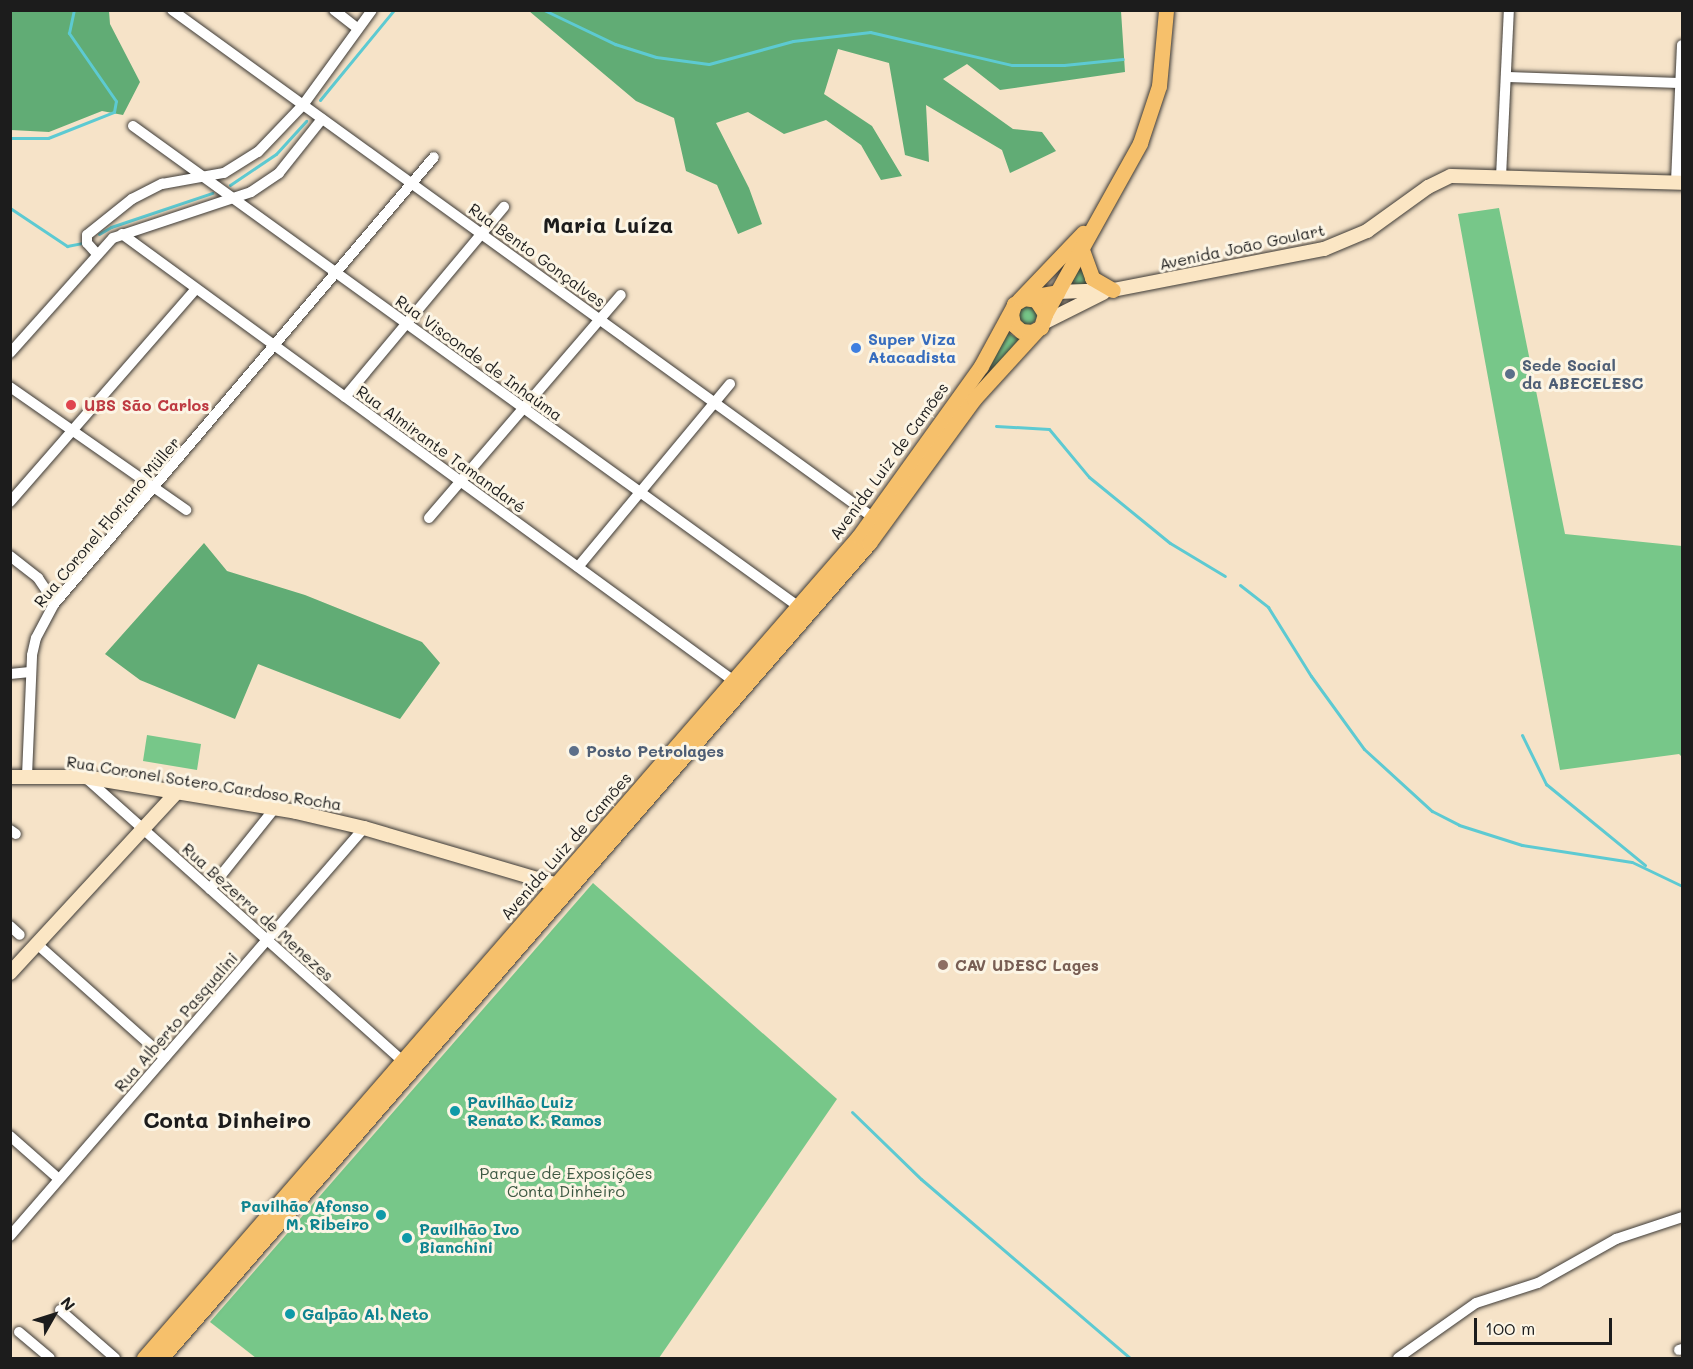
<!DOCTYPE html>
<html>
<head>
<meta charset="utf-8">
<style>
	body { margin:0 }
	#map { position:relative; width:1693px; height:1369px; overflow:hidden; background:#f6e3c8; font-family:Mali,sans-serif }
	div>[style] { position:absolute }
	.green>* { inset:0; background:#77c789 }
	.round { border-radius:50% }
	.forest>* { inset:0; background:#61ac75 }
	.stream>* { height:3px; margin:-1.5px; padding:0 1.5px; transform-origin:1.5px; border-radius:1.5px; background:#5dcad2 }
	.roads { filter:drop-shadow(0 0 2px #3d3a36) drop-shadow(0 0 2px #3d3a36) }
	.street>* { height:10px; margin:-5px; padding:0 5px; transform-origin:5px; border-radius:5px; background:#fff }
	.secondary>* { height:14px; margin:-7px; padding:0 7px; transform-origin:7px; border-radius:7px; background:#fbe6c4 }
	.primary>* { height:15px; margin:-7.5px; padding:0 7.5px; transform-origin:7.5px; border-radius:7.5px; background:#f6c06b }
	.dots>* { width:16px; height:16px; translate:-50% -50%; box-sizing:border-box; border:3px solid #fcf5e5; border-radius:50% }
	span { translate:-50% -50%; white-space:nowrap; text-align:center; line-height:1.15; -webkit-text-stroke:6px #fcf5e5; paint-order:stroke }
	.street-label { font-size:16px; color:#1c1c1c }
	.shop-label { font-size:16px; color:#366cbe; font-weight:700 }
	.left { translate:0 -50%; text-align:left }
	.service-label { font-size:16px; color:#4e5e75; font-weight:700 }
	.health-label { font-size:16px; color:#be3a42; font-weight:700 }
	.education-label { font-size:16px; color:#785e54; font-weight:700 }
	.culture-label { font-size:16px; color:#0d838f; font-weight:700 }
	.right { translate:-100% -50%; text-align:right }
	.park-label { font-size:16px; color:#3c5842 }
	.district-label { font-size:22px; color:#1c1c1c; font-weight:700 }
	.frame { position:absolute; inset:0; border:12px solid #1c1c1c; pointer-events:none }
	.north { position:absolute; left:24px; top:1285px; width:60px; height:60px; -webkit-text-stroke:4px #fcf5e5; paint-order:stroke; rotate:51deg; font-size:16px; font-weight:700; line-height:24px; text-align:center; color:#1c1c1c }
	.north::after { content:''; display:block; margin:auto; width:21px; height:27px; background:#1c1c1c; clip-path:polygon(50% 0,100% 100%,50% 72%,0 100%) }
	.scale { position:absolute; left:1474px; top:1318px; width:138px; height:27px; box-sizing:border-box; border:3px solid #1c1c1c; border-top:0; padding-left:8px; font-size:18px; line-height:21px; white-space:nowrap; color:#1c1c1c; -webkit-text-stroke:4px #fcf5e5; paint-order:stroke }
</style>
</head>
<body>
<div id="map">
	<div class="green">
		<div style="clip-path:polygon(1499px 208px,1565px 534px,1682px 546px,1682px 757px,1679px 754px,1560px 770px,1458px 214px)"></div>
		<div style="clip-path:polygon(1079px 260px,1084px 275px,1096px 288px,1064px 288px)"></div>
		<div class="round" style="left:1017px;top:305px;width:20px;height:20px"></div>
		<div style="clip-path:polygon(1005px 331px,1019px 339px,973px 393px,974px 388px)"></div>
		<div style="clip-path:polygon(147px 735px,201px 744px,197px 770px,143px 761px)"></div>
		<div style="clip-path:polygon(593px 883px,837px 1099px,659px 1358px,256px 1358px,210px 1322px)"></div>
	</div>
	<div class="forest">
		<div style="clip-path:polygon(11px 10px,109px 11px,110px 24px,140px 82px,123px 115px,102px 111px,49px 132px,11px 130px)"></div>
		<div style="clip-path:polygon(529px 11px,1121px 11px,1125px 72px,1000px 90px,967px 64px,943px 79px,1013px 129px,1042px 132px,1056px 151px,1010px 173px,1002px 150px,926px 105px,929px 162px,905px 155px,889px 63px,838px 49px,824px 94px,872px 126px,902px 176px,881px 180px,861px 145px,826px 120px,784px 134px,748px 112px,716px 123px,749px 188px,762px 224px,738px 234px,717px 185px,686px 171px,674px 118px,636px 101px)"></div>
		<div style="clip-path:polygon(204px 543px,227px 571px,305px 595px,422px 642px,440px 663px,400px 719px,258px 664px,235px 719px,140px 680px,105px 654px)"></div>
	</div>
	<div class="stream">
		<div style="left:544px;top:10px;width:79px;rotate:25.6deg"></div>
		<div style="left:615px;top:44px;width:43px;rotate:17.6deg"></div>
		<div style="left:656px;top:57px;width:53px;rotate:7.5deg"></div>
		<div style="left:709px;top:64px;width:87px;rotate:-15.3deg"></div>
		<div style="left:793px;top:41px;width:78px;rotate:-6.7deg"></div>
		<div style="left:870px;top:32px;width:146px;rotate:13.1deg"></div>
		<div style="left:1012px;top:65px;width:52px"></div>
		<div style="left:1064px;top:65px;width:59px;rotate:-5.8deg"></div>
		<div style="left:320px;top:100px;width:117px;rotate:-50.6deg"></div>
		<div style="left:10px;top:138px;width:38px"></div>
		<div style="left:48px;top:138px;width:71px;rotate:-21.5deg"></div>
		<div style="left:114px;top:112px;width:11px;rotate:-80deg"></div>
		<div style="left:116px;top:101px;width:83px;rotate:-124.7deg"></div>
		<div style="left:69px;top:33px;width:24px;rotate:-78deg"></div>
		<div style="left:230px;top:185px;width:55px;rotate:-34deg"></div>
		<div style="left:276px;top:154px;width:45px;rotate:-47.7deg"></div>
		<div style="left:10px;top:186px;width:17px;rotate:90deg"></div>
		<div style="left:10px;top:208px;width:69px;rotate:33.7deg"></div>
		<div style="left:67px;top:246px;width:15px;rotate:-11deg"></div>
		<div style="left:99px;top:234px;width:14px;rotate:-30deg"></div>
		<div style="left:111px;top:227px;width:107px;rotate:-18.6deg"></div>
		<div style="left:996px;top:426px;width:53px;rotate:3.2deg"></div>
		<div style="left:1049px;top:429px;width:62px;rotate:50.2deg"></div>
		<div style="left:1089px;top:477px;width:104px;rotate:39.2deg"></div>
		<div style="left:1170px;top:543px;width:64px;rotate:31deg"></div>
		<div style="left:1240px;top:585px;width:36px;rotate:38deg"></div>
		<div style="left:1268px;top:607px;width:81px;rotate:58.1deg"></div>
		<div style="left:1311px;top:676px;width:90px;rotate:54deg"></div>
		<div style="left:1364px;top:749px;width:92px;rotate:42.4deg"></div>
		<div style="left:1432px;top:811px;width:30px;rotate:27deg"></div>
		<div style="left:1459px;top:825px;width:66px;rotate:17.6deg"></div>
		<div style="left:1522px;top:845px;width:111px;rotate:8.8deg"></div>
		<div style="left:1632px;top:862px;width:55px;rotate:25.6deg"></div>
		<div style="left:1522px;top:735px;width:55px;rotate:63.9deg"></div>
		<div style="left:1546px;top:784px;width:128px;rotate:39.3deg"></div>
		<div style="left:852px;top:1112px;width:96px;rotate:44.2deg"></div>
		<div style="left:921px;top:1179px;width:275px;rotate:40.6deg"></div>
	</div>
	<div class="roads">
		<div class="street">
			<div style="left:172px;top:10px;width:872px;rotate:35.9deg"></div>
			<div style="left:334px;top:10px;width:29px;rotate:38deg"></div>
			<div style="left:1506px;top:77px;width:175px;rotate:2deg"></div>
			<div style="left:133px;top:126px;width:825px;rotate:35.83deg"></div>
			<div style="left:1501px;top:177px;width:167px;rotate:-87.3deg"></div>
			<div style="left:1676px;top:182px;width:137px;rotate:-87.5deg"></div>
			<div style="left:122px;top:234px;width:763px;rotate:36.15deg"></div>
			<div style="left:97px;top:254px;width:15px;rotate:-132deg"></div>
			<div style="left:87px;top:243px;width:8px;rotate:-90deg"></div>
			<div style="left:87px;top:235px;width:58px;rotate:-38.7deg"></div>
			<div style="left:132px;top:199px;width:34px;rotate:-27deg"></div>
			<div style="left:162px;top:184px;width:63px;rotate:-10.1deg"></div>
			<div style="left:224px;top:173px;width:40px;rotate:-32deg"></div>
			<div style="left:258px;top:152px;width:65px;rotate:-46.2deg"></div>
			<div style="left:303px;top:105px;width:117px;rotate:-54deg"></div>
			<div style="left:10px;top:353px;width:154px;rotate:-48.2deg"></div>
			<div style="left:113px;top:238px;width:145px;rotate:-18.4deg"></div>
			<div style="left:251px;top:192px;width:34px;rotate:-34deg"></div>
			<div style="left:279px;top:173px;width:69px;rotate:-51.5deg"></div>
			<div style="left:10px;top:387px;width:215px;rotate:34.9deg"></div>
			<div style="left:345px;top:397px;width:248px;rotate:-50.1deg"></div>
			<div style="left:10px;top:502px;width:283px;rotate:-48.9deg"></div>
			<div style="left:429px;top:518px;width:294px;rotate:-49.3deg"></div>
			<div style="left:10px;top:556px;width:36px;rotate:38deg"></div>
			<div style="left:38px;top:578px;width:30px;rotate:56deg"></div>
			<div style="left:578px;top:567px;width:238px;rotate:-50.3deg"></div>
			<div style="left:10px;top:674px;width:20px;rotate:-6deg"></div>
			<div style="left:27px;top:776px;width:121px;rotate:-87.6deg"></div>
			<div style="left:32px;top:655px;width:17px;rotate:-77deg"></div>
			<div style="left:36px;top:638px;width:40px;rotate:-62deg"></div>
			<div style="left:55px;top:603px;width:585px;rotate:-49.64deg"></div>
			<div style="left:85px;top:777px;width:432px;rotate:41.8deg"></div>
			<div style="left:10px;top:830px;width:7px;rotate:34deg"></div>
			<div style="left:210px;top:889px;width:104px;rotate:-51.3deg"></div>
			<div style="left:10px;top:926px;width:13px;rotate:42deg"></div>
			<div style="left:37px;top:944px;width:171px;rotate:41.7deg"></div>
			<div style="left:10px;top:1136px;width:65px;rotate:41.3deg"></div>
			<div style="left:10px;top:1236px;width:540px;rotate:-49.05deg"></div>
			<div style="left:60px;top:1310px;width:73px;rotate:41.1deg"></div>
			<div style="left:19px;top:1332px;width:40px;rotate:40deg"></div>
			<div style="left:1679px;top:1350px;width:3px;rotate:-18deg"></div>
			<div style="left:1398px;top:1358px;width:95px;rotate:-35.2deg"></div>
			<div style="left:1476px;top:1303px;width:65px;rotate:-17.9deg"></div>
			<div style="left:1538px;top:1283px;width:90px;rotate:-29.4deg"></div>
			<div style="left:1616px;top:1239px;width:70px;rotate:-18.4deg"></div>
		</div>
		<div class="secondary">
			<div style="left:1057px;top:292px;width:56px;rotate:-2deg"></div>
			<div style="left:1113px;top:290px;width:215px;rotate:-11deg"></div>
			<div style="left:1324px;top:249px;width:47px;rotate:-22.7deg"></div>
			<div style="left:1367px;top:231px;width:75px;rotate:-35.8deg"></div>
			<div style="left:1428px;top:187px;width:25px;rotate:-26deg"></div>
			<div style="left:1451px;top:176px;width:231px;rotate:1.7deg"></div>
			<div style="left:1043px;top:323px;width:67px;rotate:-26.6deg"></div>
			<div style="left:10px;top:777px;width:75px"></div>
			<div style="left:85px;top:777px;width:214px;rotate:9.4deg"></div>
			<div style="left:296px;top:812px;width:70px;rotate:13.2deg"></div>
			<div style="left:364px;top:828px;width:209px;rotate:16.4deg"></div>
			<div style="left:10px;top:973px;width:246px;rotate:-47.3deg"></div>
		</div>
		<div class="primary">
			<div style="left:1081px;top:247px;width:33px;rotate:70deg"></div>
			<div style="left:1092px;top:278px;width:24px;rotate:30deg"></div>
			<div style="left:1024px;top:298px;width:12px;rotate:9deg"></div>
			<div style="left:1036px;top:300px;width:17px;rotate:57deg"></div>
			<div style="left:1045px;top:314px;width:14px;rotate:107deg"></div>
			<div style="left:1041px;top:327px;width:10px;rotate:151deg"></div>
			<div style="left:1032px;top:332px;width:11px;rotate:-175deg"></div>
			<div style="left:1021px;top:331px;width:11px;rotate:-139deg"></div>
			<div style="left:1013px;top:324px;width:10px;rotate:-101deg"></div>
			<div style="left:1011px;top:314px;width:10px;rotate:-73deg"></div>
			<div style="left:1014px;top:304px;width:12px;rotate:-31deg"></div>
			<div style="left:1024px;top:298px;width:34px;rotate:-10deg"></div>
			<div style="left:1019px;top:300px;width:93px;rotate:-46.3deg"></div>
			<div style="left:1045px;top:314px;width:196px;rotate:-60.9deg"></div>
			<div style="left:1140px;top:143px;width:60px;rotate:-71.6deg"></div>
			<div style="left:1159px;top:86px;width:76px;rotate:-84.7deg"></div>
			<div style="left:144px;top:1358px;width:1089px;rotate:-48.98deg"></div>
			<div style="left:859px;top:536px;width:209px;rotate:-54.3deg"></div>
			<div style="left:981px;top:366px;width:65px;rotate:-61.5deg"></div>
			<div style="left:161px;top:1358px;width:1080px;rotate:-49.02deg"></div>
			<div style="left:869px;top:543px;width:178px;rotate:-53.9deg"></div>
			<div style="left:974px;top:399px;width:93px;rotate:-47.6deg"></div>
		</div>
	</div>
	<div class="dots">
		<div style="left:856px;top:348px;background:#3f7fe0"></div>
		<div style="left:1510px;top:374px;background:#5c6f8a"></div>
		<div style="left:71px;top:405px;background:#e0444e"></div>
		<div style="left:574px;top:751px;background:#5c6f8a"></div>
		<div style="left:943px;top:965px;background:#8d6e63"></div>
		<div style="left:455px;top:1111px;background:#0f9aa8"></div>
		<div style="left:381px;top:1215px;background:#0f9aa8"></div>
		<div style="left:407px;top:1238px;background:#0f9aa8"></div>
		<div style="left:290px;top:1314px;background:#0f9aa8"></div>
	</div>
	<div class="street-label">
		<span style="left:1242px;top:247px;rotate:-12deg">Avenida João Goulart</span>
		<span style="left:537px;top:255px;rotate:36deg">Rua Bento Gonçalves</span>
		<span style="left:479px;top:358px;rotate:36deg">Rua Visconde de Inhaúma</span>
		<span style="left:441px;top:449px;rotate:36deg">Rua Almirante Tamandaré</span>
		<span style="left:889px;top:461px;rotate:-54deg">Avenida Luiz de Camões</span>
		<span style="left:107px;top:522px;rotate:-50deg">Rua Coronel Floriano Müller</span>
		<span style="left:204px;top:783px;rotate:9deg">Rua Coronel Sotero Cardoso Rocha</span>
		<span style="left:566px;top:846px;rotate:-49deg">Avenida Luiz de Camões</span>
		<span style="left:258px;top:912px;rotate:42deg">Rua Bezerra de Menezes</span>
		<span style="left:176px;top:1022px;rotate:-49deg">Rua Alberto Pasqualini</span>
	</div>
	<div class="shop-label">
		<span class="left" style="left:868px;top:348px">Super Viza<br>Atacadista</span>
	</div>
	<div class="service-label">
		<span class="left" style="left:1522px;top:374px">Sede Social<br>da ABECELESC</span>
		<span class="left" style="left:586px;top:751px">Posto Petrolages</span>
	</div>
	<div class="health-label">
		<span class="left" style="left:84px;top:405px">UBS São Carlos</span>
	</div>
	<div class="education-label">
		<span class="left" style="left:955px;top:965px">CAV UDESC Lages</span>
	</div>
	<div class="culture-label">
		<span class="left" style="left:467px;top:1111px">Pavilhão Luiz<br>Renato K. Ramos</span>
		<span class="right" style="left:369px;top:1215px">Pavilhão Afonso<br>M. Ribeiro</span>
		<span class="left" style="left:419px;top:1238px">Pavilhão Ivo<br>Bianchini</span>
		<span class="left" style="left:302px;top:1314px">Galpão Al. Neto</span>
	</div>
	<div class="park-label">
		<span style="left:566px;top:1182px">Parque de Exposições<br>Conta Dinheiro</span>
	</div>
	<div class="district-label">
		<span style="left:608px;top:225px">Maria Luíza</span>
		<span style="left:227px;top:1120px">Conta Dinheiro</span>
	</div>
	<div class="frame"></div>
	<div class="north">N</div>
	<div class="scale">100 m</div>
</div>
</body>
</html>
